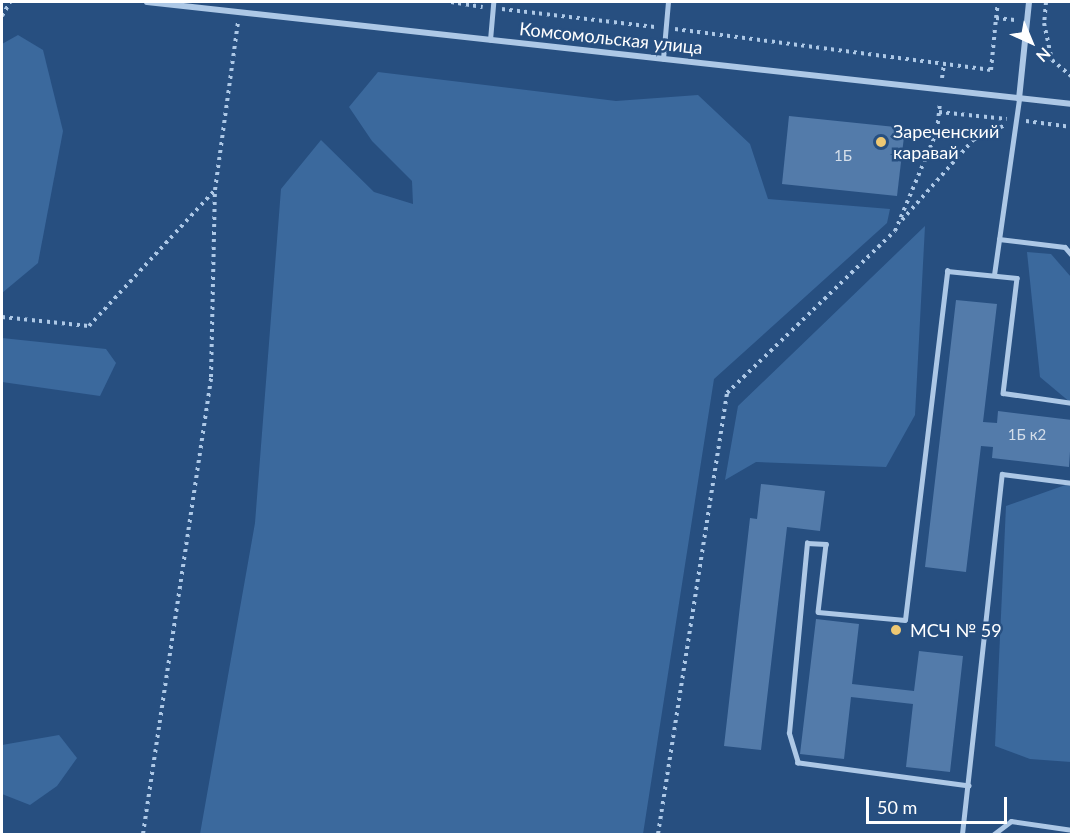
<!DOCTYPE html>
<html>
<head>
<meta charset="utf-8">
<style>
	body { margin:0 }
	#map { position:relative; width:1073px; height:836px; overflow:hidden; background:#274f80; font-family:Lato,sans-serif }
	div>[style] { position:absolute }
	.green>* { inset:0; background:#3b699d }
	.building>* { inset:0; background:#537baa }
	.path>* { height:4px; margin-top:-2px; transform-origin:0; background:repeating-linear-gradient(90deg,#adc8e6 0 3px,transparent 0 7.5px) }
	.lane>* { height:4.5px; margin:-2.25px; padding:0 2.25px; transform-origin:2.25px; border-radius:2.25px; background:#adc8e6 }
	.street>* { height:6px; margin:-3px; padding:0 3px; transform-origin:3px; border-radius:3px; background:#adc8e6 }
	.dots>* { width:16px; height:16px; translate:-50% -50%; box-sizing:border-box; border:3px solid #274f80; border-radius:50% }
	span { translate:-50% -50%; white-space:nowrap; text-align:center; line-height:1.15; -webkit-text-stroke:5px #274f80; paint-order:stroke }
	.number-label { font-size:15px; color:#d4deea }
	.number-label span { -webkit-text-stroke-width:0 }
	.street-label { font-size:18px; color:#fff }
	.poi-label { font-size:18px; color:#fff }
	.left { translate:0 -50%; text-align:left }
	.frame { position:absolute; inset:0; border:3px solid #fff; pointer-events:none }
	.north { position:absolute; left:1001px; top:12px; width:60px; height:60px; -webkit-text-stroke:4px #274f80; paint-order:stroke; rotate:136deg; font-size:16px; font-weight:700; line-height:24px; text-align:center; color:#fff }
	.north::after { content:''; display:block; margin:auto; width:21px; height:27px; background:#fff; clip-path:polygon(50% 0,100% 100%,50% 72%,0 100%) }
	.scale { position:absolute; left:866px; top:797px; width:141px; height:27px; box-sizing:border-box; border:3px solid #fff; border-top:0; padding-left:8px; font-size:18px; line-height:21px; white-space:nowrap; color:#fff; -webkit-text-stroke:4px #274f80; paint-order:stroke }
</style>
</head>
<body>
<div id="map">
	<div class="green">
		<div style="clip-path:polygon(18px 35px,43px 50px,63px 131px,38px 263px,2px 293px,2px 44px)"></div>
		<div style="clip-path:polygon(378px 72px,616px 101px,698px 95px,750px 144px,768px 199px,890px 209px,887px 223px,714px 379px,643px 834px,200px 834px,255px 523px,281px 189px,321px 140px,374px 192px,413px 204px,412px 181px,372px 141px,349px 107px)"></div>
		<div style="clip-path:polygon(925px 226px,915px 415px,886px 467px,756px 462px,725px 480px,738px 406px)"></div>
		<div style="clip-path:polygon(1027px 252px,1051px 254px,1071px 277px,1071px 403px,1040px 377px)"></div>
		<div style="clip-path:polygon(2px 338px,106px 349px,116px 363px,100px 396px,2px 382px)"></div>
		<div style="clip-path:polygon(1071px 483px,1071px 762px,1030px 759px,995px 746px,1006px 506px)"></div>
		<div style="clip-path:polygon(59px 735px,77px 758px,57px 786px,30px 805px,2px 794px,2px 745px)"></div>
	</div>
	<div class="building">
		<div style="clip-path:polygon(789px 116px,905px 128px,897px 196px,782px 184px)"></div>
		<div style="clip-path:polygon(956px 300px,997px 304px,983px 422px,997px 423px,998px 411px,1072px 420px,1069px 467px,992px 458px,993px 447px,981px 446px,966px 572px,925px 567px)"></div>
		<div style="clip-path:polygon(761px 484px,825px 491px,820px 531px,787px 527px,761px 750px,724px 746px,750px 518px,757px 519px)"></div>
		<div style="clip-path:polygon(816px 619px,859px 624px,852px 684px,914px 691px,919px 651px,963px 656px,950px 772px,906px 767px,913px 704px,851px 697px,844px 759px,800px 754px)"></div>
	</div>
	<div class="path">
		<div style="left:451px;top:2px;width:32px;rotate:9deg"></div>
		<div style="left:1046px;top:2px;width:21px;rotate:95deg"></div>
		<div style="left:1044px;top:23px;width:38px;rotate:78deg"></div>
		<div style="left:1052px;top:60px;width:26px;rotate:40deg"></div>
		<div style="left:502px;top:9px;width:154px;rotate:6.7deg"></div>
		<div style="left:2px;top:16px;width:16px;rotate:-60deg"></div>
		<div style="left:996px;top:18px;width:16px;rotate:-83deg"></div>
		<div style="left:675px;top:29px;width:319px;rotate:7.4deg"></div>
		<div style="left:991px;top:70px;width:52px;rotate:-84.5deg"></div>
		<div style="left:996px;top:18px;width:19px;rotate:6deg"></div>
		<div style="left:942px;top:78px;width:14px;rotate:-82deg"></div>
		<div style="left:939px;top:112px;width:68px;rotate:5.9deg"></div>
		<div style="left:1026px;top:121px;width:46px;rotate:7.4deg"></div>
		<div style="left:902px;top:220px;width:107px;rotate:-48.4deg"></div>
		<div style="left:973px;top:140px;width:35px;rotate:-25deg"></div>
		<div style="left:2px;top:317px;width:87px;rotate:5.9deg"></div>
		<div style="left:89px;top:326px;width:185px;rotate:-47.2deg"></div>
		<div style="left:215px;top:190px;width:171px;rotate:-82.2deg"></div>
		<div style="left:143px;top:834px;width:462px;rotate:-81.5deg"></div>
		<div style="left:211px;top:377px;width:187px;rotate:-88.8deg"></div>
		<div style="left:658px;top:834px;width:446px;rotate:-81.1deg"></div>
		<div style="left:727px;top:393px;width:233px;rotate:-44deg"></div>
		<div style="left:895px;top:231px;width:108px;rotate:-67.2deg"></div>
		<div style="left:937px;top:131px;width:30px;rotate:-84deg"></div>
	</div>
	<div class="lane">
		<div style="left:490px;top:40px;width:38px;rotate:-85deg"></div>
		<div style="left:663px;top:59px;width:57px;rotate:-85deg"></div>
		<div style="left:999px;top:239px;width:66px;rotate:6.9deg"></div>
		<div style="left:1065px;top:247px;width:11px;rotate:49deg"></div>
		<div style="left:994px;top:275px;width:178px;rotate:-81.9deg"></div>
		<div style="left:969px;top:786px;width:173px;rotate:-172.3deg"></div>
		<div style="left:798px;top:763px;width:31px;rotate:-107deg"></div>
		<div style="left:789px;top:733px;width:191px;rotate:-84.6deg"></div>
		<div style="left:807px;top:543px;width:19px;rotate:3deg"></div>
		<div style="left:826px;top:544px;width:68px;rotate:96.7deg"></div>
		<div style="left:818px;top:612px;width:87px;rotate:5.3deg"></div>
		<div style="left:905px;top:620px;width:352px;rotate:-83.1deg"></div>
		<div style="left:947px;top:271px;width:70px;rotate:5.7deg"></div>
		<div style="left:1017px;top:278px;width:116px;rotate:96.9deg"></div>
		<div style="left:1003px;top:393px;width:70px;rotate:8.2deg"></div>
		<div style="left:962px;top:834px;width:362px;rotate:-83.7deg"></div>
		<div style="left:1002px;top:474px;width:71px;rotate:7.3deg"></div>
		<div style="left:994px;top:834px;width:21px;rotate:-37deg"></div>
		<div style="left:1011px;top:821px;width:62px;rotate:8.4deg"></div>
	</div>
	<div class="street">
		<div style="left:147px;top:2px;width:931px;rotate:6.29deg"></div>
		<div style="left:1019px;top:99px;width:98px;rotate:-84.1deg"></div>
	</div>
	<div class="dots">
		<div style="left:881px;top:142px;background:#eec873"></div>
		<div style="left:896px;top:630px;background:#eec873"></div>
	</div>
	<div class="number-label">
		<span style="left:843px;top:156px">1Б</span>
		<span style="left:1027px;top:435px">1Б к2</span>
	</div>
	<div class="street-label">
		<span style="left:611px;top:38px;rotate:6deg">Комсомольская улица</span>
	</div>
	<div class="poi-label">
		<span class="left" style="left:893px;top:142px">Зареченский<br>каравай</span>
		<span class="left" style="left:910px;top:630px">МСЧ № 59</span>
	</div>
	<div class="frame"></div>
	<div class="north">N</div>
	<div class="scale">50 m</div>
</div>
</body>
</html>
